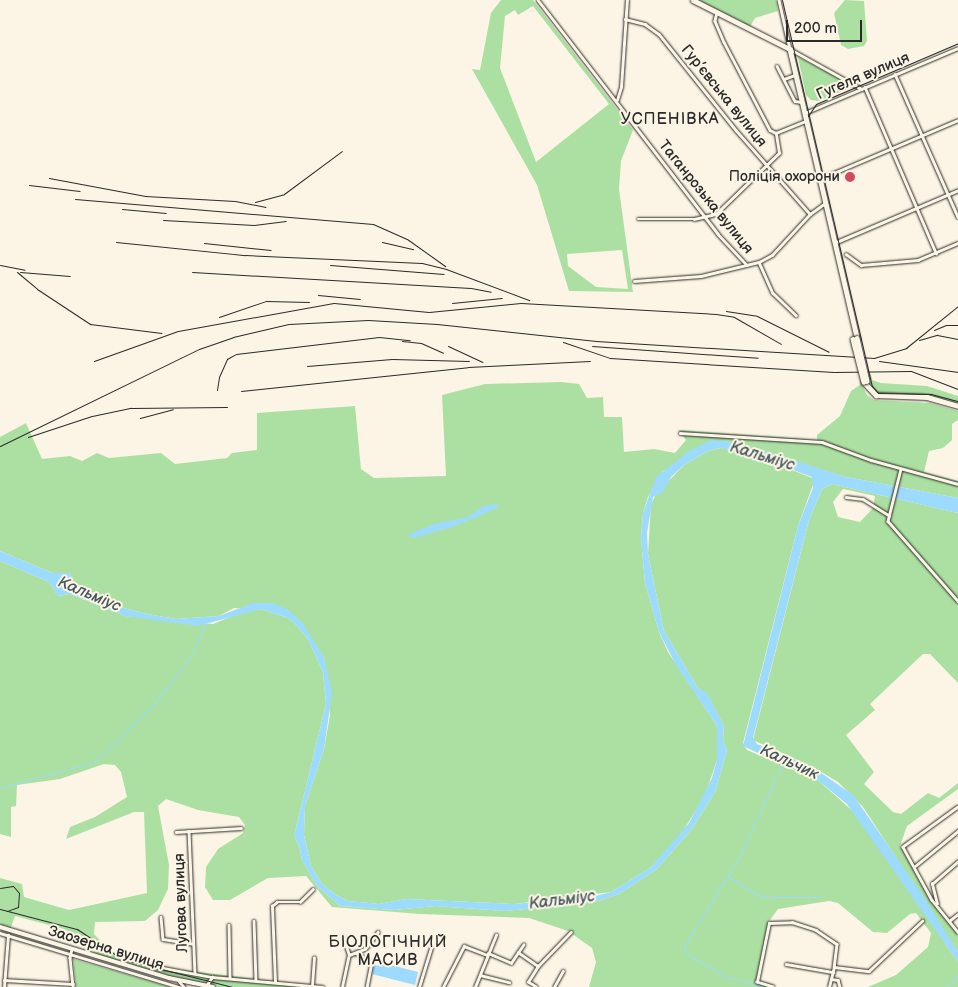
<!DOCTYPE html>
<html>
<head>
<meta charset="utf-8">
<style>
	body { margin:0 }
	#map { position:relative; width:958px; height:987px; overflow:hidden; background:#fcf5e5; font-family:"Balsamiq Sans",sans-serif }
	div>[style] { position:absolute }
	.green>* { inset:0; background:#ace0a2 }
	.water>* { inset:0; background:#9cdafe }
	.stream>* { height:1px; margin:-0.5px; padding:0 0.5px; transform-origin:0.5px; border-radius:0.5px; background:#9cdafe }
	.roads { filter:drop-shadow(0 0 1px #2b2b2b) drop-shadow(0 0 1px #2b2b2b) }
	.minor>* { height:2.5px; margin:-1.25px; padding:0 1.25px; transform-origin:1.25px; border-radius:1.25px; background:#fcf5e5 }
	.tertiary>* { height:2.5px; margin:-1.25px; padding:0 1.25px; transform-origin:1.25px; border-radius:1.25px; background:#fcf5e5 }
	.secondary>* { height:3px; margin:-1.5px; padding:0 1.5px; transform-origin:1.5px; border-radius:1.5px; background:#fcf5e5 }
	.primary>* { height:4px; margin:-2px; padding:0 2px; transform-origin:2px; border-radius:2px; background:#fcf5e5 }
	.trunk>* { height:4.5px; margin:-2.25px; padding:0 2.25px; transform-origin:2.25px; border-radius:2.25px; background:#fcf5e5 }
	.tram>* { height:1px; margin:-0.5px; padding:0 0.5px; transform-origin:0.5px; border-radius:0.5px; background:#2b2b2b }
	.rail>* { height:1px; margin:-0.5px; padding:0 0.5px; transform-origin:0.5px; border-radius:0.5px; background:#2b2b2b }
	.bridges { filter:drop-shadow(0 0 1px #2b2b2b) drop-shadow(0 0 1px #2b2b2b) }
	.trunk-bridge>* { height:4.5px; margin:-2.25px; padding:0 2.25px; transform-origin:2.25px; border-radius:2.25px; background:#fcf5e5 }
	.dots>* { width:14px; height:14px; translate:-50% -50%; box-sizing:border-box; border:2px solid #fcf5e5; border-radius:50% }
	span { translate:-50% -50%; white-space:nowrap; text-align:center; line-height:1.15; -webkit-text-stroke:4px #fcf5e5; paint-order:stroke }
	.street-label { font-size:15px; color:#2b2b2b }
	.poi-label { font-size:15px; color:#2b2b2b }
	.right { translate:-100% -50%; text-align:right }
	.neighbourhood-label { font-size:16px; color:#2b2b2b; letter-spacing:1px }
	.water-label { font-size:16px; color:#475760; font-style:italic }
	.scale { position:absolute; left:786px; top:20px; width:76px; height:22px; box-sizing:border-box; border:2px solid #2b2b2b; border-top:0; padding-left:6px; font-size:15px; line-height:18px; white-space:nowrap; color:#2b2b2b; -webkit-text-stroke:4px #fcf5e5; paint-order:stroke }
</style>
</head>
<body>
<div id="map">
	<div class="green">
		<div style="clip-path:polygon(evenodd,501px 0,533px 0,633px 130px,621px 161px,619px 189px,633px 292px,569px 291px,537px 185px,472px 69px,480px 70px,491px 13px,501px 0,533px 6px,609px 104px,536px 162px,500px 68px,505px 16px,515px 10px,518px 15px,533px 6px,501px 0,622px 250px,628px 289px,596px 287px,568px 266px,567px 254px,622px 250px)"></div>
		<div style="clip-path:polygon(698px 0,776px 0,778px 11px,755px 18px,750px 27px)"></div>
		<div style="clip-path:polygon(845px 0,864px 1px,867px 41px,864px 46px,848px 49px,841px 45px,834px 13px)"></div>
		<div style="clip-path:polygon(798px 57px,854px 86px,819px 101px,811px 100px,806px 95px)"></div>
		<div style="clip-path:polygon(866px 374px,871px 374px,872px 380px,881px 383px,927px 386px,958px 396px,958px 404px,931px 397px,877px 394px,870px 388px)"></div>
		<div style="clip-path:polygon(561px 382px,579px 384px,587px 398px,603px 397px,604px 417px,622px 417px,624px 452px,654px 449px,675px 453px,686px 440px,678px 430px,817px 440px,817px 435px,840px 416px,851px 391px,861px 384px,867px 395px,874px 400px,930px 403px,958px 411px,958px 420px,952px 424px,952px 440px,943px 448px,929px 451px,924px 472px,958px 481px,958px 498px,846px 477px,725px 441px,663px 471px,648px 497px,643px 513px,641px 538px,645px 583px,659px 632px,668px 652px,717px 726px,717px 760px,705px 795px,680px 836px,650px 868px,611px 892px,514px 904px,406px 899px,379px 904px,348px 901px,336px 895px,322px 884px,311px 866px,304px 835px,305px 806px,324px 749px,330px 715px,324px 657px,287px 609px,234px 608px,219px 616px,176px 619px,147px 614px,124px 608px,74px 583px,70px 573px,53px 573px,0 551px,0 437px,26px 423px,42px 459px,70px 456px,82px 461px,97px 453px,109px 458px,161px 453px,175px 464px,227px 458px,232px 453px,257px 450px,257px 413px,355px 406px,361px 469px,374px 478px,446px 476px,442px 395px,485px 384px)"></div>
		<div style="clip-path:polygon(721px 448px,753px 455px,815px 479px,798px 526px,743px 743px,747px 750px,819px 781px,856px 814px,958px 962px,958px 987px,868px 987px,896px 975px,928px 947px,931px 933px,916px 913px,910px 914px,887px 933px,873px 932px,838px 903px,829px 901px,778px 909px,768px 923px,756px 982px,770px 987px,589px 987px,596px 962px,592px 948px,568px 931px,529px 918px,420px 914px,332px 907px,306px 876px,268px 878px,230px 900px,213px 900px,205px 887px,206px 867px,218px 849px,243px 833px,245px 825px,239px 817px,198px 810px,166px 799px,158px 806px,169px 865px,168px 889px,158px 910px,145px 921px,95px 922px,94px 934px,110px 951px,158px 967px,323px 987px,216px 987px,185px 982px,93px 956px,97px 945px,64px 929px,15px 916px,10px 930px,0 927px,0 878px,22px 884px,24px 897px,69px 910px,147px 893px,144px 812px,134px 812px,66px 839px,70px 827px,95px 817px,127px 797px,121px 772px,115px 765px,104px 764px,60px 779px,17px 785px,16px 806px,11px 807px,11px 837px,0 834px,0 561px,49px 582px,58px 596px,70px 594px,125px 616px,213px 624px,245px 611px,261px 609px,288px 618px,297px 626px,308px 639px,323px 672px,326px 704px,294px 836px,299px 845px,302px 860px,317px 886px,340px 906px,394px 910px,435px 906px,505px 911px,566px 905px,598px 901px,619px 894px,657px 869px,692px 829px,715px 792px,727px 751px,723px 740px,724px 726px,707px 694px,698px 688px,664px 631px,648px 554px,651px 504px,656px 494px,684px 465px,708px 451px)"></div>
		<div style="clip-path:polygon(evenodd,832px 484px,958px 513px,958px 683px,930px 654px,923px 654px,870px 704px,875px 710px,846px 735px,874px 772px,864px 784px,893px 812px,901px 814px,928px 793px,939px 798px,958px 783px,958px 789px,907px 826px,900px 846px,930px 899px,958px 935px,958px 952px,863px 807px,838px 782px,811px 766px,753px 740px,809px 520px,822px 489px,832px 484px,843px 489px,875px 496px,873px 508px,860px 522px,838px 517px,833px 502px,843px 489px)"></div>
		<div style="clip-path:polygon(73px 959px,170px 987px,76px 987px)"></div>
	</div>
	<div class="water">
		<div style="clip-path:polygon(711px 440px,725px 441px,768px 452px,846px 477px,958px 498px,958px 513px,832px 484px,822px 489px,809px 520px,753px 738px,757px 744px,811px 766px,853px 795px,922px 894px,958px 952px,958px 962px,847px 804px,819px 781px,743px 746px,798px 526px,813px 488px,812px 477px,753px 455px,720px 448px,708px 451px,684px 465px,671px 477px,663px 492px,653px 497px,647px 533px,648px 554px,664px 631px,698px 688px,707px 693px,724px 726px,723px 740px,727px 751px,715px 792px,692px 829px,657px 869px,619px 894px,598px 901px,566px 905px,505px 911px,435px 906px,394px 910px,340px 906px,317px 886px,302px 860px,299px 845px,294px 836px,326px 704px,323px 672px,308px 639px,297px 626px,288px 618px,261px 609px,198px 626px,125px 616px,70px 594px,58px 596px,49px 582px,0 561px,0 551px,53px 573px,70px 573px,74px 583px,124px 608px,147px 614px,176px 619px,219px 616px,253px 603px,272px 603px,287px 609px,302px 622px,324px 657px,332px 693px,324px 749px,305px 806px,304px 835px,311px 866px,322px 884px,336px 895px,348px 901px,379px 904px,406px 899px,514px 904px,591px 897px,611px 892px,650px 868px,689px 823px,712px 778px,717px 760px,717px 726px,676px 665px,659px 632px,645px 583px,641px 538px,643px 513px,656px 477px,689px 451px)"></div>
		<div style="clip-path:polygon(496px 504px,499px 507px,495px 509px,455px 526px,414px 538px,407px 535px,434px 524px,468px 517px,482px 507px)"></div>
		<div style="clip-path:polygon(379px 962px,418px 972px,415px 985px,372px 974px,374px 965px,378px 966px)"></div>
	</div>
	<div class="stream">
		<div style="left:779px;top:772px;width:9px;rotate:-72deg"></div>
		<div style="left:0;top:788px;width:98px;rotate:-15.5deg"></div>
		<div style="left:94px;top:762px;width:8px;rotate:-40deg"></div>
		<div style="left:100px;top:757px;width:77px;rotate:-44.5deg"></div>
		<div style="left:155px;top:703px;width:63px;rotate:-52.8deg"></div>
		<div style="left:193px;top:653px;width:31px;rotate:-68deg"></div>
		<div style="left:728px;top:877px;width:35px;rotate:31deg"></div>
		<div style="left:758px;top:895px;width:9px;rotate:13deg"></div>
		<div style="left:771px;top:897px;width:49px"></div>
		<div style="left:763px;top:987px;width:41px;rotate:-164.2deg"></div>
		<div style="left:724px;top:976px;width:43px;rotate:-149.3deg"></div>
		<div style="left:687px;top:954px;width:8px;rotate:-113deg"></div>
		<div style="left:684px;top:947px;width:109px;rotate:-58.5deg"></div>
		<div style="left:741px;top:854px;width:87px;rotate:-65.5deg"></div>
		<div style="left:946px;top:987px;width:16px;rotate:-40deg"></div>
	</div>
	<div class="roads">
		<div class="minor">
			<div style="left:538px;top:0;width:295px;rotate:52.4deg"></div>
			<div style="left:718px;top:234px;width:42px;rotate:46.9deg"></div>
			<div style="left:717px;top:12px;width:9px;rotate:103deg"></div>
			<div style="left:715px;top:21px;width:23px;rotate:67deg"></div>
			<div style="left:724px;top:42px;width:99px;rotate:62.4deg"></div>
			<div style="left:770px;top:130px;width:7px;rotate:27deg"></div>
			<div style="left:625px;top:19px;width:21px;rotate:14deg"></div>
			<div style="left:645px;top:24px;width:17px;rotate:36deg"></div>
			<div style="left:659px;top:34px;width:123px;rotate:51.3deg"></div>
			<div style="left:736px;top:130px;width:112px;rotate:48.6deg"></div>
			<div style="left:777px;top:66px;width:39px;rotate:63deg"></div>
			<div style="left:795px;top:101px;width:6px;rotate:9deg"></div>
			<div style="left:895px;top:74px;width:156px;rotate:66.2deg"></div>
			<div style="left:784px;top:79px;width:12px;rotate:-20deg"></div>
			<div style="left:865px;top:87px;width:181px;rotate:66.8deg"></div>
			<div style="left:617px;top:100px;width:14px;rotate:-73deg"></div>
			<div style="left:621px;top:87px;width:87px;rotate:-86.1deg"></div>
			<div style="left:776px;top:133px;width:31px;rotate:-22deg"></div>
			<div style="left:820px;top:179px;width:150px;rotate:-23.1deg"></div>
			<div style="left:638px;top:219px;width:56px"></div>
			<div style="left:694px;top:219px;width:23px;rotate:-13deg"></div>
			<div style="left:716px;top:214px;width:88px;rotate:-44.1deg"></div>
			<div style="left:779px;top:153px;width:20px;rotate:-99deg"></div>
			<div style="left:846px;top:254px;width:19px;rotate:36deg"></div>
			<div style="left:861px;top:265px;width:57px;rotate:-5deg"></div>
			<div style="left:918px;top:260px;width:43px;rotate:-23deg"></div>
			<div style="left:759px;top:262px;width:34px;rotate:66deg"></div>
			<div style="left:773px;top:293px;width:32px;rotate:44deg"></div>
			<div style="left:634px;top:281px;width:67px;rotate:-4.3deg"></div>
			<div style="left:701px;top:276px;width:60px;rotate:-13.6deg"></div>
			<div style="left:759px;top:262px;width:15px;rotate:-28deg"></div>
			<div style="left:772px;top:255px;width:56px;rotate:-47.2deg"></div>
			<div style="left:810px;top:214px;width:17px;rotate:-36deg"></div>
			<div style="left:680px;top:433px;width:142px;rotate:3.6deg"></div>
			<div style="left:822px;top:442px;width:52px;rotate:20.2deg"></div>
			<div style="left:871px;top:460px;width:90px;rotate:15.4deg"></div>
			<div style="left:901px;top:469px;width:54px;rotate:104deg"></div>
			<div style="left:888px;top:521px;width:106px;rotate:48.8deg"></div>
			<div style="left:846px;top:497px;width:17px;rotate:7deg"></div>
			<div style="left:863px;top:499px;width:31px;rotate:32deg"></div>
			<div style="left:958px;top:807px;width:68px;rotate:144deg"></div>
			<div style="left:903px;top:847px;width:60px;rotate:61.3deg"></div>
			<div style="left:932px;top:900px;width:41px;rotate:50.9deg"></div>
			<div style="left:189px;top:831px;width:142px;rotate:87.6deg"></div>
			<div style="left:176px;top:832px;width:65px;rotate:-3.5deg"></div>
			<div style="left:914px;top:867px;width:57px;rotate:-39.3deg"></div>
			<div style="left:937px;top:904px;width:21px;rotate:-104deg"></div>
			<div style="left:932px;top:884px;width:35px;rotate:-41deg"></div>
			<div style="left:161px;top:917px;width:22px;rotate:85deg"></div>
			<div style="left:163px;top:939px;width:30px;rotate:9deg"></div>
			<div style="left:254px;top:921px;width:59px;rotate:88.1deg"></div>
			<div style="left:949px;top:921px;width:11px;rotate:-38deg"></div>
			<div style="left:229px;top:925px;width:53px;rotate:88.9deg"></div>
			<div style="left:0;top:933px;width:187px;rotate:16.8deg"></div>
			<div style="left:72px;top:949px;width:9px;rotate:103deg"></div>
			<div style="left:70px;top:958px;width:29px;rotate:84deg"></div>
			<div style="left:518px;top:952px;width:24px;rotate:35deg"></div>
			<div style="left:356px;top:953px;width:18px;rotate:29deg"></div>
			<div style="left:372px;top:962px;width:25px;rotate:101deg"></div>
			<div style="left:488px;top:953px;width:25px;rotate:23deg"></div>
			<div style="left:511px;top:963px;width:22px;rotate:-56deg"></div>
			<div style="left:349px;top:955px;width:17px;rotate:-21deg"></div>
			<div style="left:365px;top:949px;width:21px;rotate:-53deg"></div>
			<div style="left:126px;top:956px;width:34px;rotate:19deg"></div>
			<div style="left:158px;top:967px;width:55px;rotate:10.5deg"></div>
			<div style="left:786px;top:964px;width:48px;rotate:9.7deg"></div>
			<div style="left:480px;top:975px;width:30px;rotate:14deg"></div>
			<div style="left:831px;top:979px;width:7px;rotate:8deg"></div>
			<div style="left:838px;top:980px;width:7px;rotate:74deg"></div>
			<div style="left:4px;top:980px;width:69px;rotate:3.3deg"></div>
			<div style="left:179px;top:981px;width:8px;rotate:50deg"></div>
			<div style="left:275px;top:982px;width:76px;rotate:-92.3deg"></div>
			<div style="left:272px;top:906px;width:6px;rotate:-39deg"></div>
			<div style="left:277px;top:902px;width:23px"></div>
			<div style="left:300px;top:902px;width:18px;rotate:-45deg"></div>
			<div style="left:312px;top:986px;width:28px;rotate:-86deg"></div>
			<div style="left:4px;top:987px;width:52px;rotate:-85.6deg"></div>
			<div style="left:342px;top:987px;width:33px;rotate:-78deg"></div>
			<div style="left:349px;top:955px;width:18px;rotate:-109deg"></div>
			<div style="left:419px;top:987px;width:41px;rotate:-72.9deg"></div>
			<div style="left:443px;top:987px;width:46px;rotate:-62.9deg"></div>
			<div style="left:464px;top:946px;width:25px;rotate:21deg"></div>
			<div style="left:475px;top:987px;width:56px;rotate:-68deg"></div>
			<div style="left:536px;top:987px;width:9px;rotate:-148deg"></div>
			<div style="left:528px;top:982px;width:19px;rotate:-58deg"></div>
			<div style="left:538px;top:966px;width:47px;rotate:-45.9deg"></div>
			<div style="left:554px;top:987px;width:18px;rotate:-61deg"></div>
			<div style="left:773px;top:987px;width:17px;rotate:-163deg"></div>
			<div style="left:757px;top:982px;width:60px;rotate:-78.5deg"></div>
			<div style="left:769px;top:923px;width:23px;rotate:-2deg"></div>
			<div style="left:792px;top:922px;width:25px;rotate:18deg"></div>
			<div style="left:816px;top:930px;width:25px;rotate:34deg"></div>
			<div style="left:837px;top:944px;width:23px;rotate:97deg"></div>
			<div style="left:834px;top:967px;width:35px;rotate:7deg"></div>
			<div style="left:869px;top:971px;width:73px;rotate:-43.3deg"></div>
		</div>
		<div class="tertiary">
			<div style="left:779px;top:0;width:50px;rotate:77.3deg"></div>
			<div style="left:790px;top:49px;width:82px;rotate:29.1deg"></div>
			<div style="left:805px;top:113px;width:166px;rotate:-23deg"></div>
			<div style="left:206px;top:986px;width:11px;rotate:-56deg"></div>
			<div style="left:212px;top:977px;width:111px;rotate:5.1deg"></div>
			<div style="left:829px;top:987px;width:21px;rotate:-76deg"></div>
		</div>
		<div class="secondary">
			<div style="left:834px;top:243px;width:135px;rotate:-23.1deg"></div>
		</div>
		<div class="primary">
			<div style="left:0;top:927px;width:177px;rotate:16.8deg"></div>
			<div style="left:169px;top:978px;width:45px;rotate:11.6deg"></div>
		</div>
		<div class="trunk">
			<div style="left:693px;top:0;width:109px;rotate:26.8deg"></div>
			<div style="left:790px;top:49px;width:297px;rotate:76.9deg"></div>
			<div style="left:864px;top:382px;width:18px;rotate:47deg"></div>
			<div style="left:876px;top:395px;width:51px;rotate:2.2deg"></div>
			<div style="left:927px;top:397px;width:32px;rotate:16deg"></div>
		</div>
	</div>
	<div class="tram">
		<div style="left:782px;top:0;width:396px;rotate:76.9deg"></div>
		<div style="left:872px;top:386px;width:9px;rotate:49deg"></div>
		<div style="left:878px;top:393px;width:53px;rotate:1.1deg"></div>
		<div style="left:931px;top:394px;width:28px;rotate:15deg"></div>
		<div style="left:808px;top:116px;width:14px;rotate:-56deg"></div>
		<div style="left:816px;top:104px;width:155px;rotate:-23.2deg"></div>
		<div style="left:0;top:888px;width:13px;rotate:-9deg"></div>
		<div style="left:13px;top:886px;width:9px;rotate:49deg"></div>
		<div style="left:19px;top:893px;width:14px;rotate:94deg"></div>
		<div style="left:18px;top:907px;width:12px;rotate:160deg"></div>
		<div style="left:0;top:909px;width:80px;rotate:14.6deg"></div>
		<div style="left:77px;top:929px;width:54px;rotate:33.7deg"></div>
		<div style="left:122px;top:959px;width:114px;rotate:14.2deg"></div>
	</div>
	<div class="rail">
		<div style="left:49px;top:178px;width:98px;rotate:10.6deg"></div>
		<div style="left:145px;top:196px;width:90px;rotate:3.2deg"></div>
		<div style="left:235px;top:201px;width:31px;rotate:11deg"></div>
		<div style="left:29px;top:185px;width:51px;rotate:6.7deg"></div>
		<div style="left:75px;top:199px;width:299px;rotate:4.8deg"></div>
		<div style="left:373px;top:224px;width:37px;rotate:24deg"></div>
		<div style="left:407px;top:239px;width:47px;rotate:35.4deg"></div>
		<div style="left:255px;top:202px;width:30px;rotate:-15deg"></div>
		<div style="left:284px;top:194px;width:72px;rotate:-36.6deg"></div>
		<div style="left:122px;top:209px;width:44px;rotate:5.2deg"></div>
		<div style="left:163px;top:220px;width:91px;rotate:3.1deg"></div>
		<div style="left:254px;top:225px;width:32px;rotate:-7deg"></div>
		<div style="left:116px;top:242px;width:130px;rotate:5.8deg"></div>
		<div style="left:245px;top:255px;width:177px;rotate:2.6deg"></div>
		<div style="left:422px;top:263px;width:25px;rotate:14deg"></div>
		<div style="left:446px;top:269px;width:89px;rotate:20.5deg"></div>
		<div style="left:382px;top:242px;width:32px;rotate:13deg"></div>
		<div style="left:204px;top:243px;width:67px;rotate:6deg"></div>
		<div style="left:0;top:265px;width:25px;rotate:11deg"></div>
		<div style="left:330px;top:265px;width:114px;rotate:4.5deg"></div>
		<div style="left:17px;top:272px;width:26px;rotate:40deg"></div>
		<div style="left:37px;top:289px;width:64px;rotate:33.4deg"></div>
		<div style="left:90px;top:324px;width:72px;rotate:7.2deg"></div>
		<div style="left:20px;top:272px;width:50px;rotate:4.6deg"></div>
		<div style="left:192px;top:272px;width:279px;rotate:3.3deg"></div>
		<div style="left:471px;top:288px;width:20px;rotate:11deg"></div>
		<div style="left:318px;top:295px;width:42px;rotate:5.4deg"></div>
		<div style="left:452px;top:303px;width:50px;rotate:-5.7deg"></div>
		<div style="left:726px;top:311px;width:31px;rotate:9deg"></div>
		<div style="left:757px;top:316px;width:80px;rotate:26.6deg"></div>
		<div style="left:219px;top:317px;width:50px;rotate:-18.8deg"></div>
		<div style="left:266px;top:301px;width:43px;rotate:1.3deg"></div>
		<div style="left:934px;top:330px;width:13px;rotate:-23deg"></div>
		<div style="left:946px;top:325px;width:12px"></div>
		<div style="left:919px;top:340px;width:19px;rotate:-16deg"></div>
		<div style="left:937px;top:335px;width:21px;rotate:11deg"></div>
		<div style="left:402px;top:341px;width:19px;rotate:6deg"></div>
		<div style="left:421px;top:343px;width:24px;rotate:24deg"></div>
		<div style="left:563px;top:342px;width:50px;rotate:18.8deg"></div>
		<div style="left:610px;top:358px;width:224px;rotate:3.6deg"></div>
		<div style="left:834px;top:372px;width:77px;rotate:-0.7deg"></div>
		<div style="left:911px;top:371px;width:50px;rotate:21deg"></div>
		<div style="left:448px;top:346px;width:38px;rotate:25deg"></div>
		<div style="left:592px;top:346px;width:166px;rotate:4.1deg"></div>
		<div style="left:94px;top:361px;width:89px;rotate:-19.7deg"></div>
		<div style="left:178px;top:331px;width:158px;rotate:-10.2deg"></div>
		<div style="left:334px;top:303px;width:95px;rotate:5.4deg"></div>
		<div style="left:429px;top:312px;width:92px;rotate:-5.6deg"></div>
		<div style="left:521px;top:303px;width:195px;rotate:3.2deg"></div>
		<div style="left:716px;top:314px;width:18px;rotate:9deg"></div>
		<div style="left:734px;top:317px;width:54px;rotate:29.9deg"></div>
		<div style="left:879px;top:361px;width:80px;rotate:7.9deg"></div>
		<div style="left:307px;top:366px;width:85px;rotate:-4.7deg"></div>
		<div style="left:392px;top:359px;width:77px;rotate:1.5deg"></div>
		<div style="left:217px;top:390px;width:13px;rotate:-81deg"></div>
		<div style="left:219px;top:377px;width:20px;rotate:-66deg"></div>
		<div style="left:227px;top:359px;width:10px;rotate:-29deg"></div>
		<div style="left:236px;top:354px;width:144px;rotate:-6.8deg"></div>
		<div style="left:379px;top:337px;width:31px;rotate:6deg"></div>
		<div style="left:241px;top:391px;width:228px;rotate:-6deg"></div>
		<div style="left:468px;top:367px;width:122px;rotate:-2.8deg"></div>
		<div style="left:140px;top:418px;width:34px;rotate:-15deg"></div>
		<div style="left:28px;top:437px;width:67px;rotate:-18.2deg"></div>
		<div style="left:92px;top:416px;width:40px;rotate:-12deg"></div>
		<div style="left:131px;top:408px;width:96px;rotate:-0.6deg"></div>
		<div style="left:0;top:446px;width:221px;rotate:-26deg"></div>
		<div style="left:199px;top:349px;width:36px;rotate:-19deg"></div>
		<div style="left:233px;top:337px;width:57px;rotate:-13.1deg"></div>
		<div style="left:289px;top:324px;width:79px;rotate:-2.9deg"></div>
		<div style="left:368px;top:320px;width:69px;rotate:3.3deg"></div>
		<div style="left:437px;top:324px;width:160px;rotate:6.1deg"></div>
		<div style="left:596px;top:341px;width:279px;rotate:3.5deg"></div>
		<div style="left:874px;top:358px;width:34px;rotate:-17deg"></div>
		<div style="left:906px;top:348px;width:67px;rotate:-38.9deg"></div>
	</div>
	<div class="bridges">
		<div class="trunk-bridge">
			<div style="left:857px;top:338px;width:44px;rotate:76.9deg"></div>
			<div style="left:853px;top:339px;width:44px;rotate:75.7deg"></div>
		</div>
	</div>
	<div class="dots">
		<div style="left:850px;top:177px;background:#d1495b"></div>
	</div>
	<div class="street-label">
		<span style="left:863px;top:76px;rotate:-23deg">Гугеля вулиця</span>
		<span style="left:724px;top:96px;rotate:51deg">Гур’євська вулиця</span>
		<span style="left:706px;top:197px;rotate:51deg">Таганрозька вулиця</span>
		<span style="left:181px;top:903px;rotate:-92deg">Лугова вулиця</span>
		<span style="left:106px;top:948px;rotate:17deg">Заозерна вулиця</span>
	</div>
	<div class="poi-label">
		<span class="right" style="left:840px;top:177px">Поліція охорони</span>
	</div>
	<div class="neighbourhood-label">
		<span style="left:670px;top:120px">УСПЕНІВКА</span>
		<span style="left:388px;top:952px">БІОЛОГІЧНИЙ<br>МАСИВ</span>
	</div>
	<div class="water-label">
		<span style="left:762px;top:457px;rotate:17deg">Кальміус</span>
		<span style="left:89px;top:595px;rotate:23deg">Кальміус</span>
		<span style="left:789px;top:763px;rotate:25deg">Кальчик</span>
		<span style="left:562px;top:901px;rotate:-7deg">Кальміус</span>
	</div>
	<div class="scale">200 m</div>
</div>
</body>
</html>
